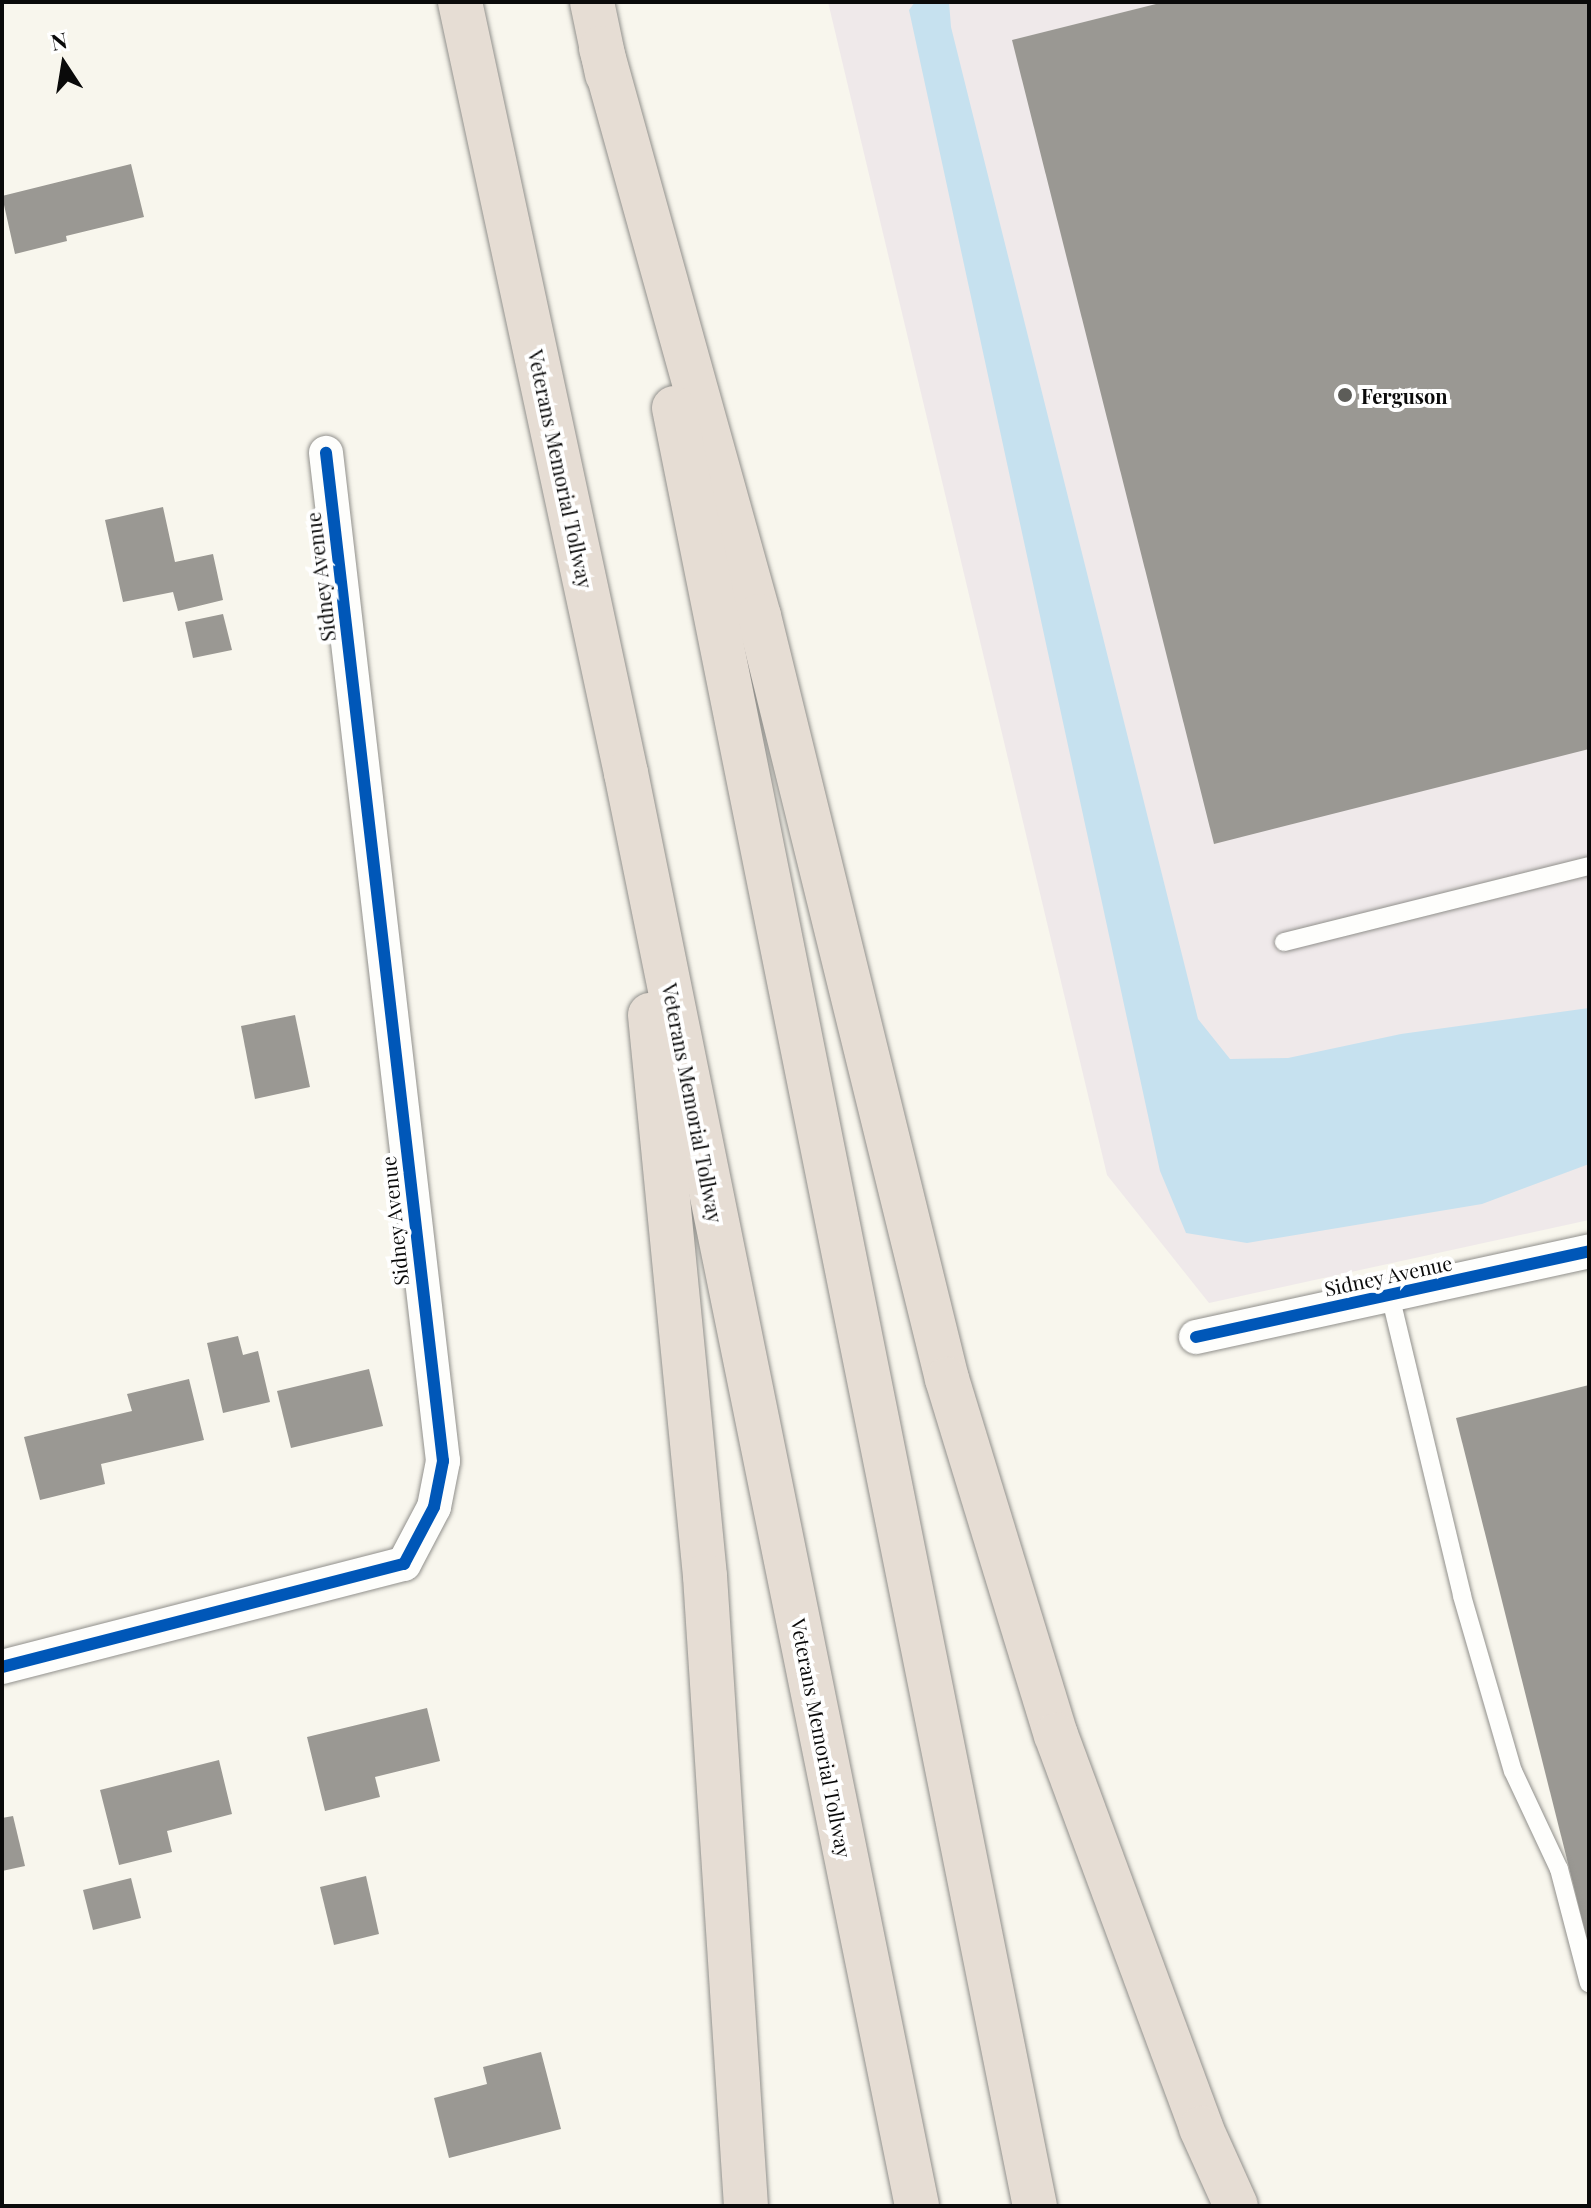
<!DOCTYPE html>
<html>
<head>
<meta charset="utf-8">
<style>
	body { margin:0 }
	#map { position:relative; width:1591px; height:2208px; overflow:hidden; background:#f8f6ed; font-family:"Playfair Display",serif }
	div>[style] { position:absolute }
	.industrial>* { inset:0; background:#efe9ea }
	.water>* { inset:0; background:#c6e1ef }
	.building>* { inset:0; background:#9a9893 }
	.roads { filter:drop-shadow(0 0 2px #91908c) drop-shadow(0 0 2px #91908c) }
	.service>* { height:18px; margin:-9px; padding:0 9px; transform-origin:9px; border-radius:9px; background:#fefefc }
	.minor>* { height:34px; margin:-17px; padding:0 17px; transform-origin:17px; border-radius:17px; background:#fefefc }
	.motorway>* { height:44px; margin:-22px; padding:0 22px; transform-origin:22px; border-radius:22px; background:#e6ddd4 }
	.cycleway>* { height:12px; margin:-6px; padding:0 6px; transform-origin:6px; border-radius:6px; background:#0057b8 }
	.dots>* { width:22px; height:22px; translate:-50% -50%; box-sizing:border-box; border:4px solid #fff; border-radius:50% }
	span { translate:-50% -50%; white-space:nowrap; text-align:center; line-height:1.15; -webkit-text-stroke:8px #fff; paint-order:stroke }
	.poi-label { font-size:20px; color:#0a0a0a; font-weight:700 }
	.left { translate:0 -50%; text-align:left }
	.street-label { font-size:20px; color:#0a0a0a }
	.frame { position:absolute; inset:0; border:4px solid #0a0a0a; pointer-events:none }
	.north { position:absolute; left:24px; top:24px; width:80px; height:80px; -webkit-text-stroke:6px #fff; paint-order:stroke; rotate:348deg; font-size:22px; font-weight:700; line-height:32px; text-align:center; color:#0a0a0a }
	.north::after { content:''; display:block; margin:auto; width:28px; height:36px; background:#0a0a0a; clip-path:polygon(50% 0,100% 100%,50% 72%,0 100%) }
</style>
</head>
<body>
<div id="map">
	<div class="industrial">
		<div style="clip-path:polygon(828px 2px,1589px 2px,1589px 1220px,1209px 1303px,1107px 1175px)"></div>
	</div>
	<div class="water">
		<div style="clip-path:polygon(915px 2px,949px 2px,951px 27px,1198px 1019px,1230px 1059px,1288px 1058px,1401px 1034px,1589px 1008px,1589px 1164px,1482px 1204px,1247px 1243px,1186px 1233px,1160px 1171px,909px 10px)"></div>
	</div>
	<div class="building">
		<div style="clip-path:polygon(1164px 2px,1589px 2px,1589px 749px,1214px 844px,1012px 40px)"></div>
		<div style="clip-path:polygon(131px 164px,144px 217px,66px 236px,67px 241px,15px 254px,2px 196px)"></div>
		<div style="clip-path:polygon(163px 507px,175px 562px,213px 554px,223px 600px,178px 611px,173px 592px,123px 602px,105px 520px)"></div>
		<div style="clip-path:polygon(223px 614px,232px 650px,193px 658px,185px 622px)"></div>
		<div style="clip-path:polygon(295px 1015px,310px 1087px,255px 1099px,241px 1026px)"></div>
		<div style="clip-path:polygon(238px 1336px,243px 1355px,258px 1351px,270px 1402px,223px 1413px,207px 1343px)"></div>
		<div style="clip-path:polygon(369px 1369px,383px 1426px,291px 1448px,277px 1391px)"></div>
		<div style="clip-path:polygon(189px 1379px,204px 1440px,101px 1464px,105px 1484px,40px 1500px,24px 1437px,132px 1411px,127px 1394px)"></div>
		<div style="clip-path:polygon(1589px 1385px,1589px 1943px,1588px 1943px,1456px 1418px)"></div>
		<div style="clip-path:polygon(427px 1708px,440px 1761px,375px 1777px,380px 1797px,325px 1811px,307px 1737px)"></div>
		<div style="clip-path:polygon(219px 1760px,232px 1814px,167px 1831px,172px 1852px,119px 1865px,100px 1790px)"></div>
		<div style="clip-path:polygon(13px 1816px,25px 1866px,2px 1871px,2px 1818px)"></div>
		<div style="clip-path:polygon(366px 1876px,379px 1934px,334px 1945px,320px 1887px)"></div>
		<div style="clip-path:polygon(131px 1878px,141px 1918px,93px 1930px,83px 1890px)"></div>
		<div style="clip-path:polygon(541px 2052px,561px 2129px,449px 2158px,434px 2098px,487px 2084px,483px 2067px)"></div>
	</div>
	<div class="roads">
		<div class="service">
			<div style="left:1284px;top:942px;width:314px;rotate:-14deg"></div>
			<div style="left:1390px;top:1295px;width:309px;rotate:76.5deg"></div>
			<div style="left:1462px;top:1596px;width:182px;rotate:73.8deg"></div>
			<div style="left:1513px;top:1771px;width:108px;rotate:64.9deg"></div>
			<div style="left:1559px;top:1869px;width:118px;rotate:75.3deg"></div>
		</div>
		<div class="minor">
			<div style="left:1196px;top:1337px;width:402px;rotate:-12.3deg"></div>
			<div style="left:2px;top:1667px;width:415px;rotate:-14.4deg"></div>
			<div style="left:404px;top:1564px;width:64px;rotate:-62.2deg"></div>
			<div style="left:434px;top:1507px;width:47px;rotate:-78.9deg"></div>
			<div style="left:443px;top:1461px;width:1015px;rotate:-96.62deg"></div>
		</div>
		<div class="motorway">
			<div style="left:460px;top:2px;width:789px;rotate:77.85deg"></div>
			<div style="left:626px;top:773px;width:1462px;rotate:78.52deg"></div>
			<div style="left:592px;top:2px;width:74px;rotate:78.2deg"></div>
			<div style="left:601px;top:48px;width:590px;rotate:74.46deg"></div>
			<div style="left:759px;top:616px;width:786px;rotate:76.16deg"></div>
			<div style="left:947px;top:1379px;width:372px;rotate:73deg"></div>
			<div style="left:1056px;top:1735px;width:419px;rotate:69.7deg"></div>
			<div style="left:1201px;top:2128px;width:85px;rotate:65.8deg"></div>
			<div style="left:674px;top:408px;width:1834px;rotate:78.65deg"></div>
			<div style="left:650px;top:1015px;width:564px;rotate:84.4deg"></div>
			<div style="left:705px;top:1576px;width:631px;rotate:86.28deg"></div>
		</div>
	</div>
	<div class="cycleway">
		<div style="left:1196px;top:1337px;width:402px;rotate:-12.3deg"></div>
		<div style="left:2px;top:1667px;width:415px;rotate:-14.4deg"></div>
		<div style="left:404px;top:1564px;width:64px;rotate:-62.2deg"></div>
		<div style="left:434px;top:1507px;width:47px;rotate:-78.9deg"></div>
		<div style="left:443px;top:1461px;width:1015px;rotate:-96.62deg"></div>
	</div>
	<div class="dots">
		<div style="left:1345px;top:395px;background:#5d5d59"></div>
	</div>
	<div class="poi-label">
		<span class="left" style="left:1361px;top:395px">Ferguson</span>
	</div>
	<div class="street-label">
		<span style="left:561px;top:469px;rotate:78deg">Veterans Memorial Tollway</span>
		<span style="left:320px;top:577px;rotate:-97deg">Sidney Avenue</span>
		<span style="left:693px;top:1103px;rotate:79deg">Veterans Memorial Tollway</span>
		<span style="left:394px;top:1221px;rotate:-96deg">Sidney Avenue</span>
		<span style="left:1388px;top:1275px;rotate:-12deg">Sidney Avenue</span>
		<span style="left:822px;top:1738px;rotate:79deg">Veterans Memorial Tollway</span>
	</div>
	<div class="frame"></div>
	<div class="north">N</div>
</div>
</body>
</html>
